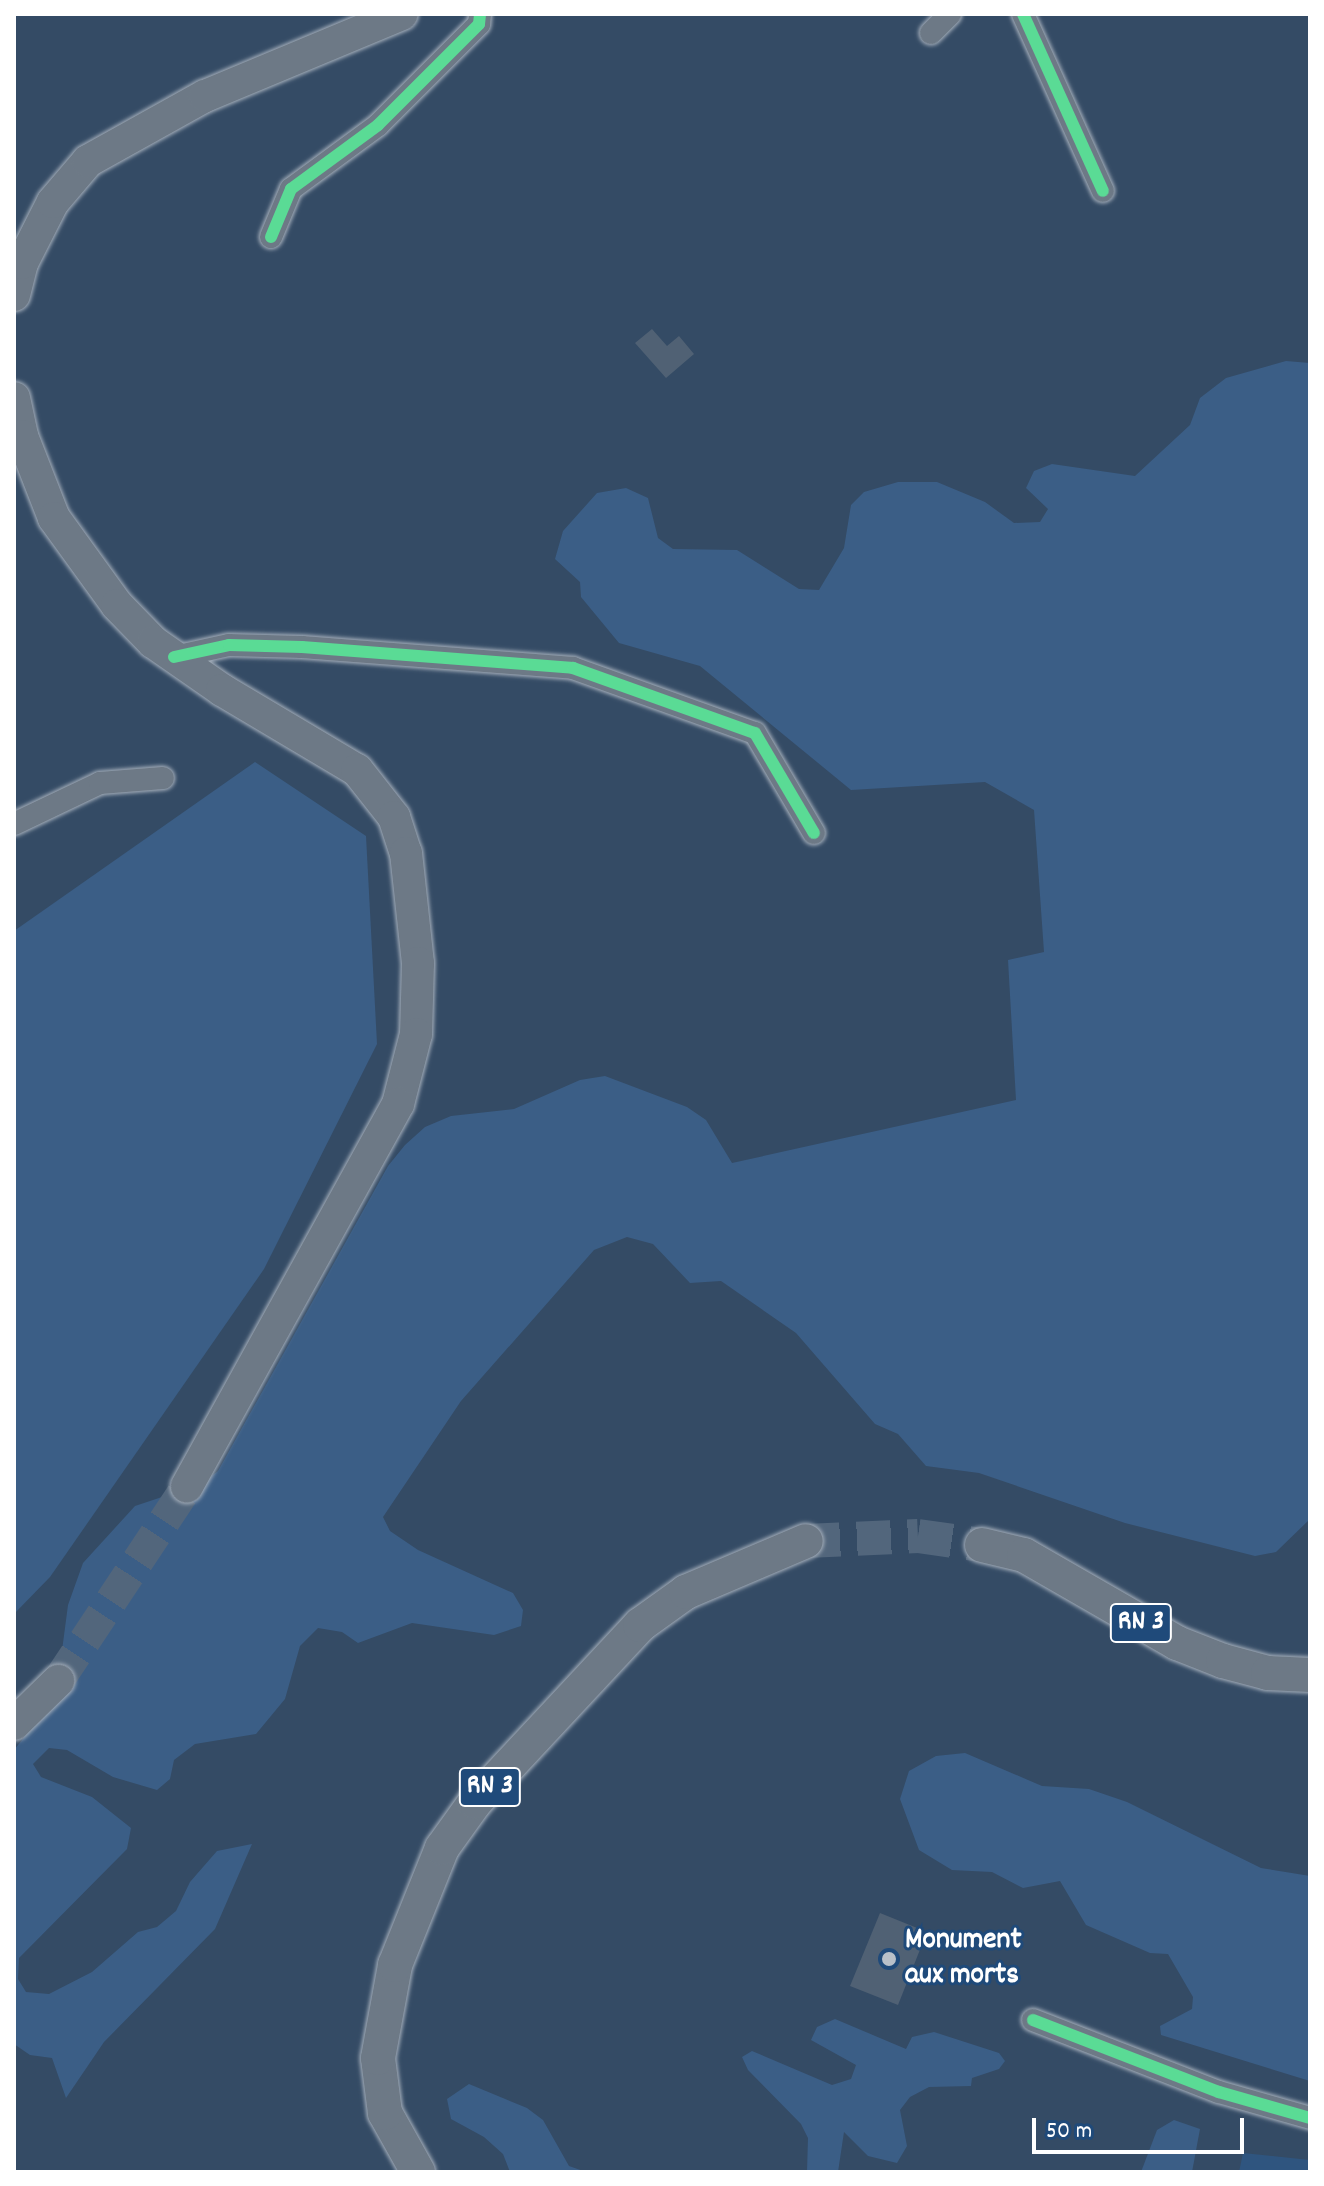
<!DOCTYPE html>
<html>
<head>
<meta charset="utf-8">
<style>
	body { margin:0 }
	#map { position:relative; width:1324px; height:2186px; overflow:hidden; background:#344b65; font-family:Dekko,sans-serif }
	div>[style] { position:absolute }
	.built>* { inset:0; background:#2f557f }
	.green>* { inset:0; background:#3b5e86 }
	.building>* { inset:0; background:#506174 }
	.secondary-tunnel>* { height:32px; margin-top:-16px; transform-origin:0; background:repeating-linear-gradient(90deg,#52667c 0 32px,transparent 0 48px) }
	.primary-tunnel>* { height:34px; margin-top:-17px; transform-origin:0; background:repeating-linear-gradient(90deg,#52667c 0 34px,transparent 0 51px) }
	.roads { filter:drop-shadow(0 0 2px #a4aeba) drop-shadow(0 0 2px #a4aeba) }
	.street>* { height:22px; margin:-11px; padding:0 11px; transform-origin:11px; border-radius:11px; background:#6d7986 }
	.secondary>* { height:32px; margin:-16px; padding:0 16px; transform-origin:16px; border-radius:16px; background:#6d7986 }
	.primary>* { height:34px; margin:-17px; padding:0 17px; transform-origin:17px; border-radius:17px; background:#6d7986 }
	.cycleway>* { height:12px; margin:-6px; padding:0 6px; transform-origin:6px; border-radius:6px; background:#5adb95 }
	.dots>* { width:22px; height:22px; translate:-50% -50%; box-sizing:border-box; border:4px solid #1f4a7a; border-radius:50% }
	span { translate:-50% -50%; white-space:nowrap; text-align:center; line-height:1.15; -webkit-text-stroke:6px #1f4a7a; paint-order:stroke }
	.shield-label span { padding:2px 6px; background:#1f4a7a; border:2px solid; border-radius:6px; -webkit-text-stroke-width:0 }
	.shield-label { font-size:28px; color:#fff; font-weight:700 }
	.poi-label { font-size:30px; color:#fff; font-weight:700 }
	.left { translate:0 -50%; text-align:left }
	.frame { position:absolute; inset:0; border:16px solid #fff; pointer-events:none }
	.scale { position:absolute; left:1032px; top:2118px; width:212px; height:36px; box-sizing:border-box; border:4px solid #fff; border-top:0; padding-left:10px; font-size:24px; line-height:28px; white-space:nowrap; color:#fff; -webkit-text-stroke:6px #1f4a7a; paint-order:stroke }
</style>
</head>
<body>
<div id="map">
	<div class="built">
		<div style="clip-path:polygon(1243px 2153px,1310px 2160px,1310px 2172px,1239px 2172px)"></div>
	</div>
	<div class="green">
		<div style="clip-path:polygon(1286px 361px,1310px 363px,1310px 1519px,1276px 1552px,1255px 1556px,1125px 1523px,979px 1473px,926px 1466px,898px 1434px,875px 1424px,796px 1333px,721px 1281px,690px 1283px,653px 1244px,627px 1237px,594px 1250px,461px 1401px,383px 1517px,390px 1531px,418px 1550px,513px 1593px,523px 1610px,521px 1626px,494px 1635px,412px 1623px,358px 1643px,342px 1632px,318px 1628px,300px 1646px,285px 1699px,256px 1734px,195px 1744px,174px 1760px,170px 1779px,157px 1790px,113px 1777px,67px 1750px,49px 1748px,33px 1764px,41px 1777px,92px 1797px,131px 1828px,127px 1849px,19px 1958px,18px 1979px,26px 1992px,49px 1994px,92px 1972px,138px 1932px,157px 1927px,176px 1911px,190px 1882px,217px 1851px,252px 1844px,215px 1929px,104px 2042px,66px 2098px,52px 2058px,30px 2055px,14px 2044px,14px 1750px,35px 1724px,58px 1681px,68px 1605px,83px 1563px,135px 1506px,201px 1484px,218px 1471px,388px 1166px,405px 1145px,425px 1127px,451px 1116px,514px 1109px,580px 1080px,605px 1076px,687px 1107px,706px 1120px,732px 1163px,1016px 1100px,1008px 960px,1044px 952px,1034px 810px,985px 782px,851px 790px,700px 666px,619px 643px,581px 597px,580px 582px,555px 559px,563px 531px,597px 493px,626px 488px,648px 498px,658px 538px,673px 549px,737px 550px,799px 589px,819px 590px,844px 548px,851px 505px,864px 492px,898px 482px,937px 482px,985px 502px,1014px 523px,1040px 522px,1048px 509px,1026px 488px,1034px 471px,1052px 464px,1135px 476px,1190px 425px,1200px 398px,1226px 378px)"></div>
		<div style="clip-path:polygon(255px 762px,366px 836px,377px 1044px,264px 1269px,50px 1577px,14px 1614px,14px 931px)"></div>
		<div style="clip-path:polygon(965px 1753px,1042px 1786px,1089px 1789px,1127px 1802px,1261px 1868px,1310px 1876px,1310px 2081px,1161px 2035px,1160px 2026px,1192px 2009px,1193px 1997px,1168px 1954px,1150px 1953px,1086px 1925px,1060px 1881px,1023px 1888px,992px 1872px,952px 1870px,919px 1850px,900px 1799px,909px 1771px,936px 1756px)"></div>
		<div style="clip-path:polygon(835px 2019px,906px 2049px,912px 2037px,934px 2032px,999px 2053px,1005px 2061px,999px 2069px,972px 2078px,971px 2086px,929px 2087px,910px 2097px,900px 2110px,907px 2146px,897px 2163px,868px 2156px,844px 2132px,838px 2172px,807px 2172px,808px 2138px,801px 2124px,748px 2070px,742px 2057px,752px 2051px,832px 2085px,851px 2079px,856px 2065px,811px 2040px,817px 2027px)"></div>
		<div style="clip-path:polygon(469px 2084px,527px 2108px,543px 2120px,569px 2166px,586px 2172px,510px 2172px,503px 2154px,484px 2137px,451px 2119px,447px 2099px)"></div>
		<div style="clip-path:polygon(1174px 2120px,1200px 2129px,1192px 2172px,1141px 2172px,1157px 2130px)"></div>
	</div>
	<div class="building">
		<div style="clip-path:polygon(652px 329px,667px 346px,679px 336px,694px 354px,666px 378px,635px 343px)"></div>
		<div style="clip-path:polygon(880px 1913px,927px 1932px,898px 2005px,850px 1986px)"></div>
	</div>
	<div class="secondary-tunnel">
		<div style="left:58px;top:1681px;width:233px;rotate:-56.4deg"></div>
	</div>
	<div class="primary-tunnel">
		<div style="left:806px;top:1541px;width:112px;rotate:-2.6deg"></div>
		<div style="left:918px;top:1536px;width:65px;rotate:8deg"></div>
	</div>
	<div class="roads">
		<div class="street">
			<div style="left:1023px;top:14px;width:194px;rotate:65.7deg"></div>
			<div style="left:931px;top:33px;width:27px;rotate:-45deg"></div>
			<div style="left:271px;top:237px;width:52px;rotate:-67.4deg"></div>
			<div style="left:291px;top:189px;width:108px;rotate:-36.3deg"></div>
			<div style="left:378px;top:125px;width:143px;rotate:-45deg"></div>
			<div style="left:479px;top:24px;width:10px;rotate:-84deg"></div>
			<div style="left:174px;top:657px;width:56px;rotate:-12.3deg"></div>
			<div style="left:229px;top:645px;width:73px;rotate:1.6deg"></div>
			<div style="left:302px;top:647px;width:272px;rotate:4.4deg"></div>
			<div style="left:573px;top:668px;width:193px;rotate:19.7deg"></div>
			<div style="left:755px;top:733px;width:116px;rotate:59.5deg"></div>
			<div style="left:14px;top:824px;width:95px;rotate:-25.5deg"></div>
			<div style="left:100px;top:783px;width:63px;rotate:-4.5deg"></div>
			<div style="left:1033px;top:2020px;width:199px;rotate:21.2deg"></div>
			<div style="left:1219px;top:2092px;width:95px;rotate:15.9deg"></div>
		</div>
		<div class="secondary">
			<div style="left:14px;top:295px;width:33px;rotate:-76deg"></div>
			<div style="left:22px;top:263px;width:68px;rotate:-63.1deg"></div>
			<div style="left:53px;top:202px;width:54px;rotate:-49.5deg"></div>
			<div style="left:88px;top:161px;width:134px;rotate:-29.1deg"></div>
			<div style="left:205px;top:96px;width:213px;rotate:-22.6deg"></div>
			<div style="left:14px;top:398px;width:39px;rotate:78deg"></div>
			<div style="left:22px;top:436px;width:88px;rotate:68.7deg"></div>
			<div style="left:54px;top:518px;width:107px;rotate:54.1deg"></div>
			<div style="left:117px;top:605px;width:52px;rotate:45.8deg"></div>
			<div style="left:153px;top:642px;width:84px;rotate:34.8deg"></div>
			<div style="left:222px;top:690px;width:157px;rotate:30.7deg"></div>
			<div style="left:357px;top:770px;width:60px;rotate:51.8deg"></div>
			<div style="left:394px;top:817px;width:38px;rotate:72deg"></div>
			<div style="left:406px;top:853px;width:111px;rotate:83.8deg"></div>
			<div style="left:418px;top:963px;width:71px;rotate:91.6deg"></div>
			<div style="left:416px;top:1034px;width:72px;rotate:104.4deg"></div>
			<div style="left:398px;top:1104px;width:437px;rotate:118.9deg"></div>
			<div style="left:14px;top:1724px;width:62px;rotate:-44.3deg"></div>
		</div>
		<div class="primary">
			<div style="left:982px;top:1545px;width:43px;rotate:13.4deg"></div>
			<div style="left:1024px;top:1555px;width:177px;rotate:29.9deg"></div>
			<div style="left:1177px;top:1643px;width:49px;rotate:21.4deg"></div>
			<div style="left:1223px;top:1661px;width:47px;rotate:14.9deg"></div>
			<div style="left:1268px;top:1673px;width:42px;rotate:2.7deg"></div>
			<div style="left:418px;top:2172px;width:68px;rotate:-119.2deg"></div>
			<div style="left:385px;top:2113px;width:55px;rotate:-97.3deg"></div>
			<div style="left:378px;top:2058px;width:95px;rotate:-79.6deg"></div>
			<div style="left:395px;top:1965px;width:126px;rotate:-68.1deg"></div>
			<div style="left:442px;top:1848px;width:57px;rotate:-54.3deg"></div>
			<div style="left:475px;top:1802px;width:242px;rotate:-47deg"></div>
			<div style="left:640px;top:1625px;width:57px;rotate:-35.7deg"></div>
			<div style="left:686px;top:1592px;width:130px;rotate:-23deg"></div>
		</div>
	</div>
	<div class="cycleway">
		<div style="left:1023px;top:14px;width:194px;rotate:65.7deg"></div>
		<div style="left:271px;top:237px;width:52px;rotate:-67.4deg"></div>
		<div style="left:291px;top:189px;width:108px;rotate:-36.3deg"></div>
		<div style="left:378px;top:125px;width:143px;rotate:-45deg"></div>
		<div style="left:479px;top:24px;width:10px;rotate:-84deg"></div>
		<div style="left:174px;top:657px;width:56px;rotate:-12.3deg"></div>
		<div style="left:229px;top:645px;width:73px;rotate:1.6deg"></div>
		<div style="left:302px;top:647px;width:272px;rotate:4.4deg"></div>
		<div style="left:573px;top:668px;width:193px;rotate:19.7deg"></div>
		<div style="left:755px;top:733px;width:116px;rotate:59.5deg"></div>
		<div style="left:1033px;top:2020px;width:199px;rotate:21.2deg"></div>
		<div style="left:1219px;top:2092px;width:95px;rotate:15.9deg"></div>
	</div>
	<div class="dots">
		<div style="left:889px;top:1959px;background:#b8c0c9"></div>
	</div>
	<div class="shield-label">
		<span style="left:1141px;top:1623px">RN 3</span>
		<span style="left:490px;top:1787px">RN 3</span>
	</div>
	<div class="poi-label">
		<span class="left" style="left:905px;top:1959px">Monument<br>aux morts</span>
	</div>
	<div class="frame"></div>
	<div class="scale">50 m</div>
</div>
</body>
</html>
